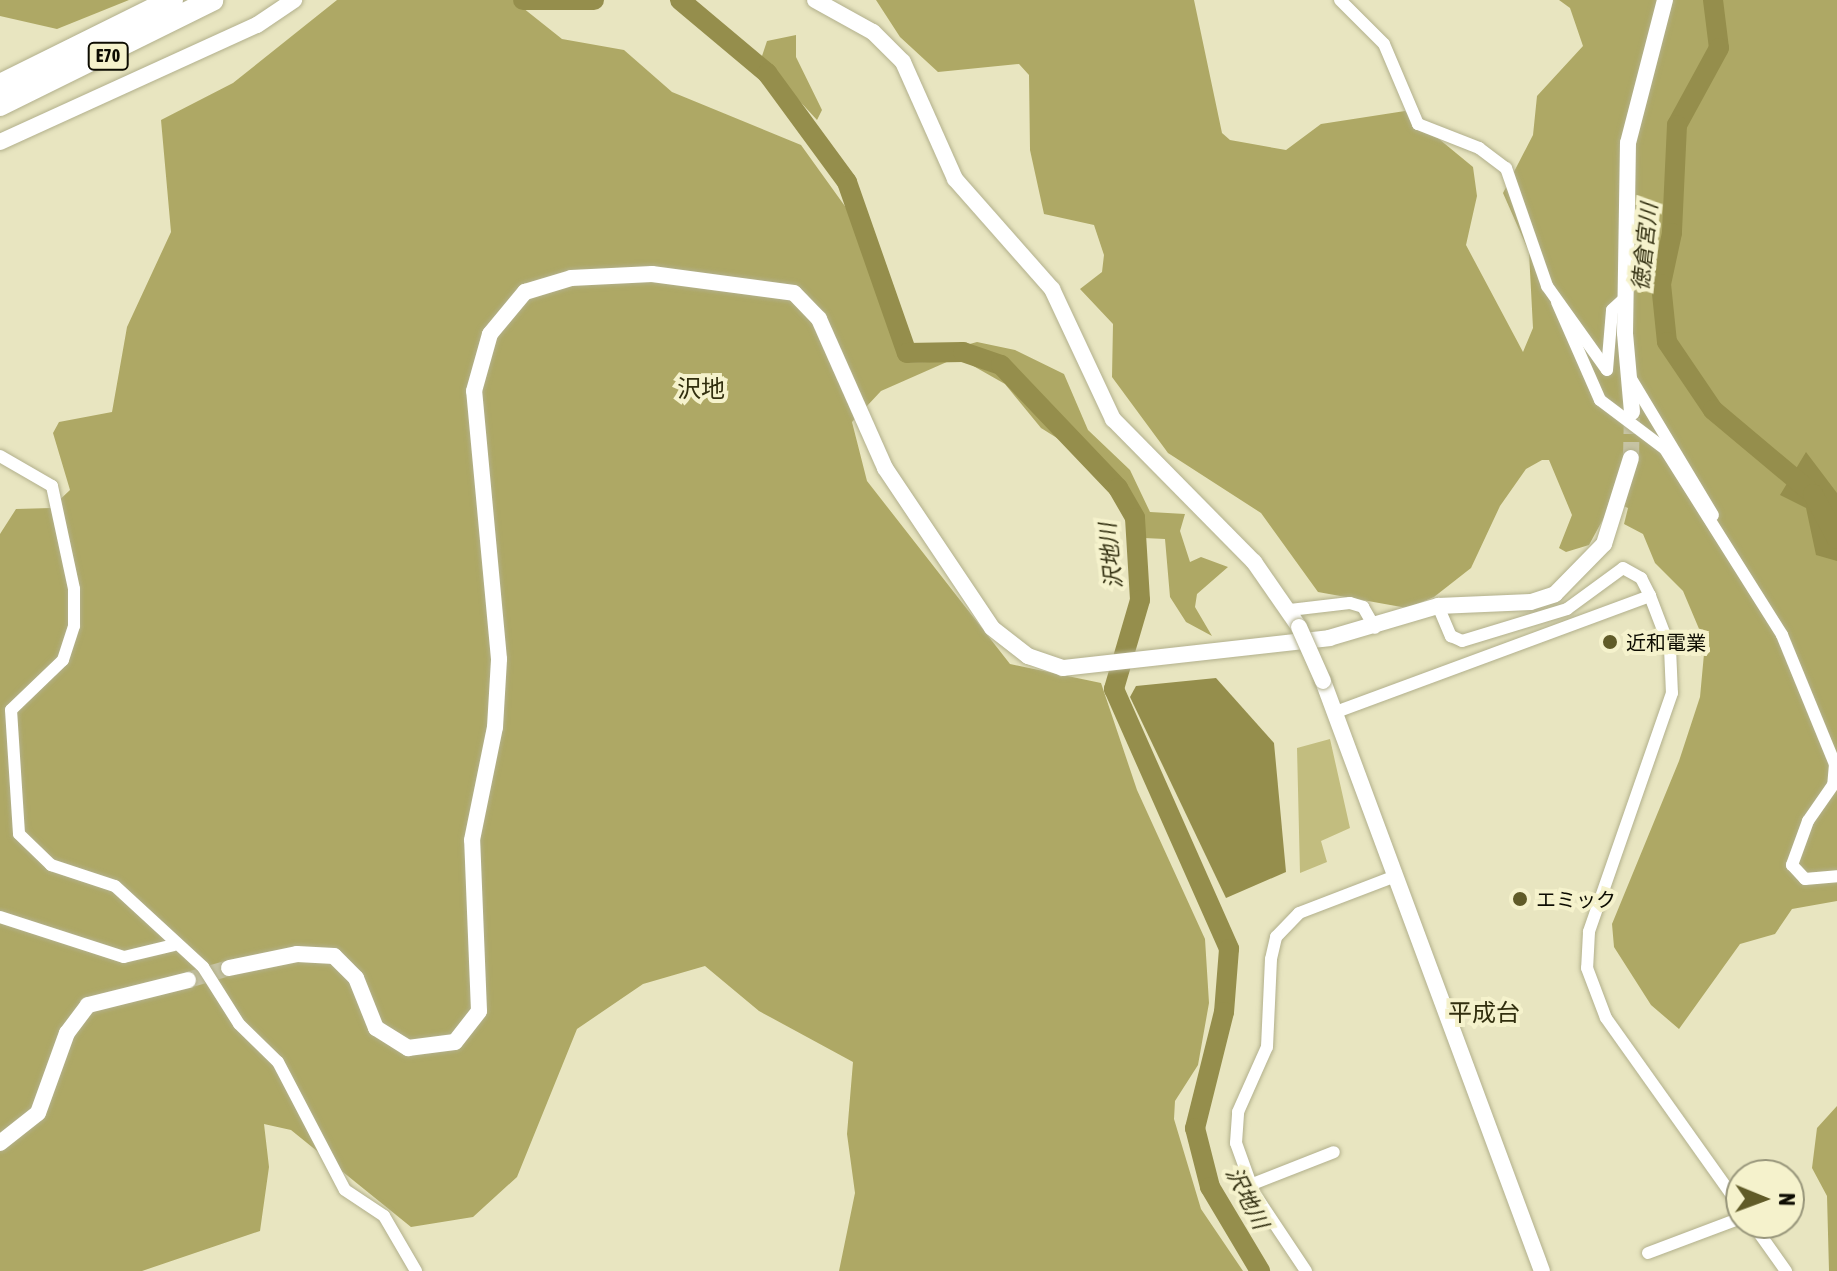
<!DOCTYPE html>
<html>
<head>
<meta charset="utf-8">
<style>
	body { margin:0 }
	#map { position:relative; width:1837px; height:1271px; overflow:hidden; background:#e8e5c0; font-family:"Asap Condensed","Noto Sans JP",sans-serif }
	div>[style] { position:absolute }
	.green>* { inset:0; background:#c2bd7f }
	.forest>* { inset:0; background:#aea865 }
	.water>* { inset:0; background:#958e4c }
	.river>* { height:20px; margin:-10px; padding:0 10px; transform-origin:10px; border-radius:10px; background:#958e4c }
	.secondary-tunnel>* { height:16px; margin-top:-8px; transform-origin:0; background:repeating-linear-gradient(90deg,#c7c4a4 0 16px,transparent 0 24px) }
	.roads { filter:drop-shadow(0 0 2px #b2b08c) drop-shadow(0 0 2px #b2b08c) }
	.street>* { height:12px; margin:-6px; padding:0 6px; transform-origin:6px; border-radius:6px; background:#fff }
	.secondary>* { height:16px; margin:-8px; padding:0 8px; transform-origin:8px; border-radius:8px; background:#fff }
	.highway>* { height:22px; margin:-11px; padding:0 11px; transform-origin:11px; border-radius:11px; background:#fff }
	.bridges { filter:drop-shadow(0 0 2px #b2b08c) drop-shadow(0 0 2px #b2b08c) }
	.secondary-bridge>* { height:16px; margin:-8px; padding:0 8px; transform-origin:8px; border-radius:8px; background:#fff }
	.dots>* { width:22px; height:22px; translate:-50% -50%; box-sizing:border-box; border:4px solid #f5f2cc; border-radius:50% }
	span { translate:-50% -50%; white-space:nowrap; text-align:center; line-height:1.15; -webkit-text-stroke:8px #f5f2cc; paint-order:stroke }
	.shield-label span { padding:2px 6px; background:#f5f2cc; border:2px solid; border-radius:6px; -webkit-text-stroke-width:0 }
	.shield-label { font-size:18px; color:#0d0c02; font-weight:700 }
	.poi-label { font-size:20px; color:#0d0c02 }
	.left { translate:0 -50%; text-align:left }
	.water-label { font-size:22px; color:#343112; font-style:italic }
	.quarter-label { font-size:24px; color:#312e0e }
	.north { position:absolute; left:1725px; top:1159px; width:80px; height:80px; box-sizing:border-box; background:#f5f2cc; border:2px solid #98967b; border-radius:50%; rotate:91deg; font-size:22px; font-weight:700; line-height:32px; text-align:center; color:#0d0c02 }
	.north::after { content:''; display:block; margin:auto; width:28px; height:36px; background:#605b28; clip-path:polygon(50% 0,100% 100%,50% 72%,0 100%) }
</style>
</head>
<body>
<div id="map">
	<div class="green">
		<div style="clip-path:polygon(1330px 739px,1350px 828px,1321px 841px,1327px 862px,1300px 873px,1297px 748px)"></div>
	</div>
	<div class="forest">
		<div style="clip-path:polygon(0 0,129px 0,57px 29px,0 16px)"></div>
		<div style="clip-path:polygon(337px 0,513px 0,562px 39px,624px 50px,672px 92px,801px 145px,852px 216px,898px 352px,910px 363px,949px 361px,881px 391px,852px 422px,867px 481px,1010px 664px,1101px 683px,1137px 790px,1205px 939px,1209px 1003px,1198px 1065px,1175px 1101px,1174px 1119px,1201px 1209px,1243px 1271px,839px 1271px,855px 1193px,847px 1134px,853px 1062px,759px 1011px,705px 966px,643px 984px,577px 1029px,517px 1177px,473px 1217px,411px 1227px,291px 1130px,264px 1124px,269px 1167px,260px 1231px,142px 1271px,0 1271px,0 534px,16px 509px,51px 508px,70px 490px,53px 433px,59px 422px,112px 412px,127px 327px,171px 232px,161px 120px,233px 83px)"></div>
		<div style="clip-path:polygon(876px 0,1194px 0,1222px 133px,1230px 140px,1286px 150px,1321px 124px,1405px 111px,1473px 167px,1477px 196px,1466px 245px,1523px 352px,1533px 328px,1529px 252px,1503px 193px,1533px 135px,1537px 96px,1583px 46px,1570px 8px,1559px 0,1837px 0,1837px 901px,1792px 909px,1775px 934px,1740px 944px,1679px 1029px,1651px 1005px,1614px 947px,1612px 924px,1679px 761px,1700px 697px,1705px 643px,1683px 591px,1655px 563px,1643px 534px,1624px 524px,1628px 508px,1613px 501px,1589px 545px,1566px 552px,1559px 548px,1572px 515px,1549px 460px,1542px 460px,1526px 469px,1500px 506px,1471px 568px,1434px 597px,1407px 608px,1318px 592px,1261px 513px,1168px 453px,1112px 377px,1113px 324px,1080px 289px,1102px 272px,1104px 255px,1094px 225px,1044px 214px,1030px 150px,1029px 75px,1019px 64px,938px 72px,900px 37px)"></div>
		<div style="clip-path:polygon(796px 35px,796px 57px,822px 110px,817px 120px,761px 59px,767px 41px)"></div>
		<div style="clip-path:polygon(977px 342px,1015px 350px,1064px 374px,1088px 430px,1130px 470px,1150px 512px,1185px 514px,1180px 531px,1190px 562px,1201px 557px,1228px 567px,1197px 594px,1195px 607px,1212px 636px,1186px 622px,1170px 597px,1165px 539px,1144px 538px,1128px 493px,1105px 468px,1041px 428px,1005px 384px,961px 359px,959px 347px)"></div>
		<div style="clip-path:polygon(1837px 1106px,1837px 1271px,1829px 1271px,1827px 1196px,1812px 1168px,1817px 1128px)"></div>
	</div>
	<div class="water">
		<div style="clip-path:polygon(1806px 452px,1837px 493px,1837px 561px,1816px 555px,1806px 508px,1780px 495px)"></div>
		<div style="clip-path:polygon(1216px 678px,1274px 743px,1286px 872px,1226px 898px,1130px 697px,1136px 686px)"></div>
	</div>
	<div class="river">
		<div style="left:523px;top:0;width:71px"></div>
		<div style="left:680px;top:0;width:114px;rotate:40deg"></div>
		<div style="left:767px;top:73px;width:135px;rotate:53.7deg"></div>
		<div style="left:847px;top:182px;width:181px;rotate:70.7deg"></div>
		<div style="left:907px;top:353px;width:56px;rotate:-1deg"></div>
		<div style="left:963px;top:352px;width:40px;rotate:18.9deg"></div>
		<div style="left:1001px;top:365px;width:170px;rotate:46.4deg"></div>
		<div style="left:1118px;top:488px;width:34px;rotate:60deg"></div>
		<div style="left:1135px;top:518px;width:82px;rotate:86.5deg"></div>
		<div style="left:1140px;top:600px;width:93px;rotate:106.3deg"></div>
		<div style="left:1114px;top:689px;width:284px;rotate:66.1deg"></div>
		<div style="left:1229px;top:949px;width:63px;rotate:94.5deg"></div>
		<div style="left:1224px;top:1012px;width:120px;rotate:104deg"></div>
		<div style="left:1195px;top:1128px;width:61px;rotate:75.7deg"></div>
		<div style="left:1210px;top:1187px;width:98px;rotate:59.2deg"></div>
		<div style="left:1713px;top:0;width:48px;rotate:82.9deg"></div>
		<div style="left:1719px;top:48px;width:88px;rotate:118.6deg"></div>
		<div style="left:1677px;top:125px;width:108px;rotate:92.7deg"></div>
		<div style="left:1672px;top:233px;width:52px;rotate:102.2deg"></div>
		<div style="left:1661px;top:284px;width:58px;rotate:84.1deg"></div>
		<div style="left:1667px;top:342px;width:82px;rotate:55.9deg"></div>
		<div style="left:1713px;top:410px;width:131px;rotate:40deg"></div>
		<div style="left:1813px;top:494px;width:51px;rotate:61.9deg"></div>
	</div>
	<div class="secondary-tunnel">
		<div style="left:1631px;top:458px;width:46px;rotate:-88.8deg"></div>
		<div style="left:188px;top:980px;width:43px;rotate:-16.3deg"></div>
	</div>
	<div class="roads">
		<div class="street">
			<div style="left:1340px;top:0;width:62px;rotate:45deg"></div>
			<div style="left:1384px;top:44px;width:87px;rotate:67deg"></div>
			<div style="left:1418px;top:124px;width:66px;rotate:21.5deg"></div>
			<div style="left:1479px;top:148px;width:34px;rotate:37deg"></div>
			<div style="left:1506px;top:168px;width:125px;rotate:70.8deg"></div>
			<div style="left:1547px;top:286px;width:103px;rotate:54.5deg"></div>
			<div style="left:1607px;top:370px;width:60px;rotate:-85.2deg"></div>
			<div style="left:1612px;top:310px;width:19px;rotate:-43deg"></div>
			<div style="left:1557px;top:302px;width:107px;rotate:66.3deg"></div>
			<div style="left:1600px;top:400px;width:81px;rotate:37deg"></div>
			<div style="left:1665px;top:449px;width:220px;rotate:57.8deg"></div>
			<div style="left:1782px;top:635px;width:139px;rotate:67.7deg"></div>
			<div style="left:1835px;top:764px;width:21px;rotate:95deg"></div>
			<div style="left:1833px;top:785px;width:44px;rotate:124.8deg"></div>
			<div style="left:1808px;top:821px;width:47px;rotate:110deg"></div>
			<div style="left:1792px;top:865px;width:19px;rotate:47deg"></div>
			<div style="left:1805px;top:879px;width:32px;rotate:-5deg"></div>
			<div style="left:1630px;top:377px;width:161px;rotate:59deg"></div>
			<div style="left:0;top:456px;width:60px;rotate:30deg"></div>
			<div style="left:52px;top:486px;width:105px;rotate:77.9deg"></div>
			<div style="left:74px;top:589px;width:37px;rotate:90deg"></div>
			<div style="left:74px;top:626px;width:36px;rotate:108deg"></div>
			<div style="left:63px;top:660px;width:72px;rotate:136.1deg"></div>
			<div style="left:11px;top:710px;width:124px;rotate:86.3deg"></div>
			<div style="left:19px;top:834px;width:45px;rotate:44.1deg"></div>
			<div style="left:51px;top:865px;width:67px;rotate:18.2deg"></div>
			<div style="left:115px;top:886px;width:120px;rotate:42.6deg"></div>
			<div style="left:203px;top:967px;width:67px;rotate:57.7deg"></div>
			<div style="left:239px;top:1024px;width:54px;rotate:44.3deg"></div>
			<div style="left:278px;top:1062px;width:144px;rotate:62.4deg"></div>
			<div style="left:345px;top:1190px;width:47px;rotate:33.7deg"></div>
			<div style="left:384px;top:1216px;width:64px;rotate:59.8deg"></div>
			<div style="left:1438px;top:606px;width:33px;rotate:67deg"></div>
			<div style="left:1451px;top:636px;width:12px;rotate:24deg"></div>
			<div style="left:1462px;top:641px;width:110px;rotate:-16.9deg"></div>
			<div style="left:1567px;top:609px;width:69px;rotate:-36.2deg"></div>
			<div style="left:1623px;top:568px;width:21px;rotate:29deg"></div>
			<div style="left:1641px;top:578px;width:20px;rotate:63deg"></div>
			<div style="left:1650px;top:596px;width:56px;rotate:69deg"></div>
			<div style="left:1670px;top:648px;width:45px;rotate:87.5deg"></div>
			<div style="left:1672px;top:693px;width:253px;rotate:109.2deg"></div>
			<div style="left:1589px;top:932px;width:36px;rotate:93deg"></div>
			<div style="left:1587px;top:968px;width:53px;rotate:69.2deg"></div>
			<div style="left:1606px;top:1018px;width:233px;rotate:54.6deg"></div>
			<div style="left:1290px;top:610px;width:60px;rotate:-6.7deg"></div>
			<div style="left:1350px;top:603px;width:14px;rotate:17deg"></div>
			<div style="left:1363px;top:607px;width:24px;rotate:60deg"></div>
			<div style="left:1336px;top:712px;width:335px;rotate:-20.3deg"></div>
			<div style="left:0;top:917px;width:130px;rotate:17.9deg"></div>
			<div style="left:124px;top:957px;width:51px;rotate:-13.5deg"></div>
			<div style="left:1250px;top:1185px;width:90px;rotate:-21.4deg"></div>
			<div style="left:1752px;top:1223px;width:59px;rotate:54.7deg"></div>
			<div style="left:1648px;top:1253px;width:99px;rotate:-20.6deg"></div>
			<div style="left:1306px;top:1271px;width:94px;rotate:-123.7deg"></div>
			<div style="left:1254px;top:1193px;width:53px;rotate:-109.8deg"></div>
			<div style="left:1236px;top:1143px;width:31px;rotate:-86deg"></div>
			<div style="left:1238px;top:1112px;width:71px;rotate:-66deg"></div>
			<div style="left:1267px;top:1047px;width:88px;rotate:-87.4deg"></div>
			<div style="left:1271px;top:959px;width:23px;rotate:-77deg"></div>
			<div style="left:1276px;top:937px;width:33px;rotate:-46deg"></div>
			<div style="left:1299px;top:913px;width:101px;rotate:-21deg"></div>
		</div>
		<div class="secondary">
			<div style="left:815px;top:0;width:66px;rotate:28.9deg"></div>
			<div style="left:873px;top:32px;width:42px;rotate:45deg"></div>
			<div style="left:903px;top:62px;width:128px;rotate:66deg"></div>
			<div style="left:955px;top:179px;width:147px;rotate:48.6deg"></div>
			<div style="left:1052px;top:289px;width:144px;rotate:64.9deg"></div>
			<div style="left:1113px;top:419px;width:201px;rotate:45.4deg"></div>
			<div style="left:1254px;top:562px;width:79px;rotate:55.3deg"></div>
			<div style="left:0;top:142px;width:282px;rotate:-24.5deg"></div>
			<div style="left:257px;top:25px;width:45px;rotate:-34deg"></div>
			<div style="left:1632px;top:412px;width:79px;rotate:-95.1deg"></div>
			<div style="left:1625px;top:333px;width:190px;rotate:-89.1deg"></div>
			<div style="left:1628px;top:143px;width:148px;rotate:-75.5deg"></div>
			<div style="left:1323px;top:681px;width:629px;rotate:69.64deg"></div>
			<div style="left:229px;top:968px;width:69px;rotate:-11.6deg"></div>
			<div style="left:297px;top:954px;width:37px;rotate:3deg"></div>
			<div style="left:334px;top:956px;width:31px;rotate:45deg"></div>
			<div style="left:356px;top:978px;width:54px;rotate:68.2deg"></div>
			<div style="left:376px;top:1028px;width:38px;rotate:32deg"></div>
			<div style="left:408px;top:1048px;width:47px;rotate:-7.3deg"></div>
			<div style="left:455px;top:1042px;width:39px;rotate:-52deg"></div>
			<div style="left:479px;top:1011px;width:171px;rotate:-92.3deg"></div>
			<div style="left:472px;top:840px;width:115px;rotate:-78.5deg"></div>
			<div style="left:495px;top:727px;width:68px;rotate:-86.6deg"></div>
			<div style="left:499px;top:659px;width:269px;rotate:-95.3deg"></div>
			<div style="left:474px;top:391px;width:59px;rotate:-74.3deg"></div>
			<div style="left:490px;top:334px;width:55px;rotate:-50.2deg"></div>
			<div style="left:525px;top:292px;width:48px;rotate:-16.9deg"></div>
			<div style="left:571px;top:278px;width:81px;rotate:-2.8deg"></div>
			<div style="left:652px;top:274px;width:143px;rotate:7.6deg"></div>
			<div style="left:794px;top:293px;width:36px;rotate:46deg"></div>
			<div style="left:819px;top:319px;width:163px;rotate:66.1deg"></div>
			<div style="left:885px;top:468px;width:192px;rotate:56.2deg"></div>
			<div style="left:992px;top:628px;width:46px;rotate:37.9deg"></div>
			<div style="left:1028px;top:656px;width:37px;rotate:19deg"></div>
			<div style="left:1063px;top:668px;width:268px;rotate:-6.4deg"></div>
			<div style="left:1329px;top:638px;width:114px;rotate:-16.4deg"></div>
			<div style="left:1438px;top:606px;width:93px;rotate:-2.5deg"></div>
			<div style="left:1531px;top:602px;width:25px;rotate:-18deg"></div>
			<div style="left:1555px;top:594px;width:70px;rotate:-45.6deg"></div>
			<div style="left:1604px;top:544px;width:90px;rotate:-72.6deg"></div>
			<div style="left:0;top:1143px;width:48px;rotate:-38.3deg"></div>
			<div style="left:38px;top:1113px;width:85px;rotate:-70.1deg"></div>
			<div style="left:67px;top:1033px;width:35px;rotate:-53deg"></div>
			<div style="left:88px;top:1005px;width:103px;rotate:-14deg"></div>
		</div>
		<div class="highway">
			<div style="left:0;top:85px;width:192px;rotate:-26.3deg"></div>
			<div style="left:0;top:105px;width:237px;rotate:-26.3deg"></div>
		</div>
	</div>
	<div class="bridges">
		<div class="secondary-bridge">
			<div style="left:1299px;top:627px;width:59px;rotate:66deg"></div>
		</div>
	</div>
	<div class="dots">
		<div style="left:1610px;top:642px;background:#605b28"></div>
		<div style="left:1520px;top:899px;background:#605b28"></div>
	</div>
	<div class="shield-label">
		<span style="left:108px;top:56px">E70</span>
	</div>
	<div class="poi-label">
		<span class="left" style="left:1626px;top:642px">近和電業</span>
		<span class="left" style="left:1536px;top:899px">エミック</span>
	</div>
	<div class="water-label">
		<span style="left:1645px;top:247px;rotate:-84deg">徳倉宮川</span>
		<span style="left:1111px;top:556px;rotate:-96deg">沢地川</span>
		<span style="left:1247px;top:1198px;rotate:63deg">沢地川</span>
	</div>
	<div class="quarter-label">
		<span style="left:701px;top:389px">沢地</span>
		<span style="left:1484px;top:1013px">平成台</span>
	</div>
	<div class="north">N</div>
</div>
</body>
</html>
